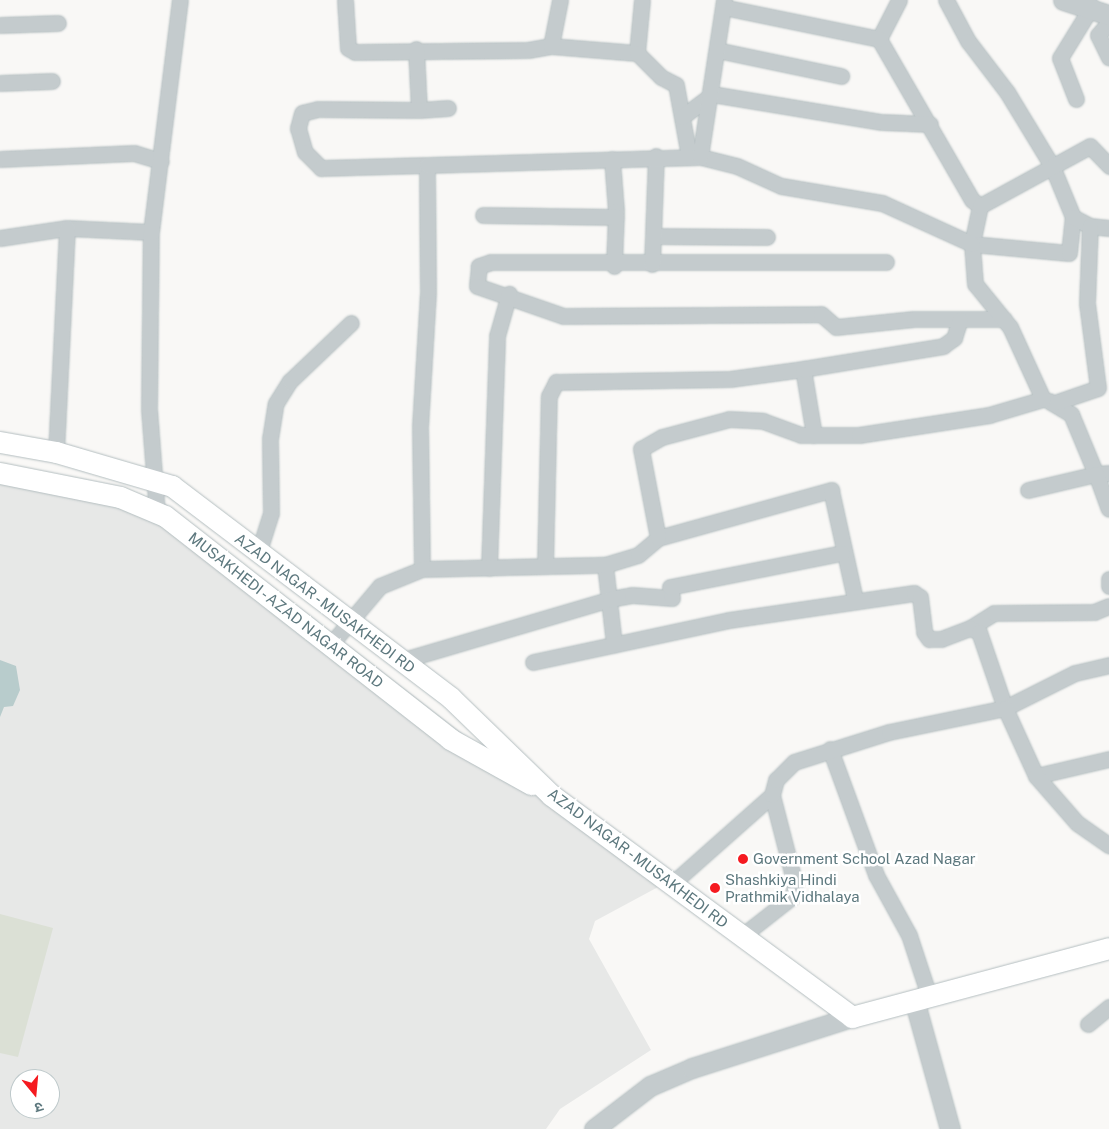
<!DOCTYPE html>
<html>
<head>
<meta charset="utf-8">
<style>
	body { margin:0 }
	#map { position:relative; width:1109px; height:1129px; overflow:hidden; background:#f9f8f6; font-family:"Public Sans","Noto Sans Devanagari",sans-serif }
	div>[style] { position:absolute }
	.built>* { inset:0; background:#e7e8e7 }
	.green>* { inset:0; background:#dbe0d5 }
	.water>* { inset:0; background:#b8cccc }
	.roads { filter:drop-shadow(0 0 1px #b4bec0) drop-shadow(0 0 1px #b4bec0) }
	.minor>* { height:15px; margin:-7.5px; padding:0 7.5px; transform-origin:7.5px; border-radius:7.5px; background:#c4cbcd }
	.tertiary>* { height:19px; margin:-9.5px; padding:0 9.5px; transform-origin:9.5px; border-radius:9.5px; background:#c4cbcd }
	.secondary>* { height:21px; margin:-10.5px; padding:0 10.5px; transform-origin:10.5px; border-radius:10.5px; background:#fff }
	.dots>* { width:14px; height:14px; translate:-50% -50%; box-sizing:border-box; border:2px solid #fff; border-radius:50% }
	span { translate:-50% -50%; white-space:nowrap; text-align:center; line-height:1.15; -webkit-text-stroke:5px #fff; paint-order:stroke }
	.street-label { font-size:15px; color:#5d787e }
	.poi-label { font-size:15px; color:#5d787e }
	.left { translate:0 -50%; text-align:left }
	.north { position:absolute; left:10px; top:1069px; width:50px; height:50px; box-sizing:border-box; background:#fff; border:1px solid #bec9cb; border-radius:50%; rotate:163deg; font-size:14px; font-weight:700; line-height:20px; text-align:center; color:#5d787e }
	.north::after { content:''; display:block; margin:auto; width:18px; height:22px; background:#f51a20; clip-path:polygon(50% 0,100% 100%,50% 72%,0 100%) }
</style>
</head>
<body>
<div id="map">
	<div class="built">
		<div style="clip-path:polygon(evenodd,0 467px,162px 501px,660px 886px,595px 921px,589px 939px,651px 1050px,560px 1109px,546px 1129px,0 1129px,0 467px,20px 1079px,50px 1079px,50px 1109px,20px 1109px,20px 1079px)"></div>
	</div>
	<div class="green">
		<div style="clip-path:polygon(0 914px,53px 928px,18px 1057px,0 1053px)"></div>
	</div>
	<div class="water">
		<div style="clip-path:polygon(0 660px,16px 666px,20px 690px,13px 706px,4px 707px,0 717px)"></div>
	</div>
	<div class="roads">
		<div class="minor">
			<div style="left:345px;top:0;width:48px;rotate:86.4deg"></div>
			<div style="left:348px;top:48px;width:8px;rotate:30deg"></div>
			<div style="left:355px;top:52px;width:173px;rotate:-0.7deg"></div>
			<div style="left:528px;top:50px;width:23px;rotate:-10deg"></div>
			<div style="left:551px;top:46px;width:86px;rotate:4.7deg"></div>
			<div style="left:642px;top:0;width:53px;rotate:95.4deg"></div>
			<div style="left:637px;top:53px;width:34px;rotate:45deg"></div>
			<div style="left:661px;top:77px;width:17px;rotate:28deg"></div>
			<div style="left:676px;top:85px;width:72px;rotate:79.6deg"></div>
			<div style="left:899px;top:0;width:44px;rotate:117.1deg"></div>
			<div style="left:879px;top:39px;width:186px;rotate:60deg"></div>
			<div style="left:972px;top:200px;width:10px;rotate:37deg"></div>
			<div style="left:980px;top:206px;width:39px;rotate:102deg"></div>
			<div style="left:972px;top:244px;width:97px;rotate:5.3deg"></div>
			<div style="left:1069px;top:253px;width:36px;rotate:-84deg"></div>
			<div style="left:946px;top:0;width:47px;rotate:61.8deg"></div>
			<div style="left:968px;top:41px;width:64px;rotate:52.6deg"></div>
			<div style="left:1007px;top:92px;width:87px;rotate:58.7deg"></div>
			<div style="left:1052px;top:166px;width:55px;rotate:67.6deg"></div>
			<div style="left:1073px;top:217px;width:19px;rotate:28deg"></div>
			<div style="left:1090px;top:226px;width:19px;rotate:6deg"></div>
			<div style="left:723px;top:7px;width:159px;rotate:11.6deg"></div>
			<div style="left:1109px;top:22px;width:17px;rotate:130deg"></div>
			<div style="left:1098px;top:35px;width:25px;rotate:64deg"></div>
			<div style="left:0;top:25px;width:58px;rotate:-2deg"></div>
			<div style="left:551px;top:46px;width:47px;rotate:-78.9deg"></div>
			<div style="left:416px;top:49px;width:61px;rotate:87.2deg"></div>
			<div style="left:419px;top:110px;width:29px;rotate:-4deg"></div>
			<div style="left:717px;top:50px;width:127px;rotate:11.8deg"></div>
			<div style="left:0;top:83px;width:52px;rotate:-2.2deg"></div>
			<div style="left:1076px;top:99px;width:44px;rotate:-111.3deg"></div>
			<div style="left:1060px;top:58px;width:61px;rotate:-58.4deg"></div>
			<div style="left:419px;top:110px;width:101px;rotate:-179.4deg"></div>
			<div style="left:318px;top:109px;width:16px;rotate:166deg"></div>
			<div style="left:302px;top:113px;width:16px;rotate:105deg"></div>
			<div style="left:298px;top:128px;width:25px;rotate:74deg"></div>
			<div style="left:305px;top:152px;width:23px;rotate:45deg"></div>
			<div style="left:321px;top:168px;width:106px;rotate:-1.6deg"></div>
			<div style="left:682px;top:117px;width:38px;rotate:-37deg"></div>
			<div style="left:712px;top:94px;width:172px;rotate:9.4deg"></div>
			<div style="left:882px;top:122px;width:48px;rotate:2.4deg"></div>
			<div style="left:0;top:159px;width:134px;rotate:-2.6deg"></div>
			<div style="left:134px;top:153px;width:28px;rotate:17deg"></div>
			<div style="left:612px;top:159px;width:52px;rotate:85.6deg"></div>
			<div style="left:616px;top:211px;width:55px;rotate:92.1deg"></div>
			<div style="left:980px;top:206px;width:125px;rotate:-28.6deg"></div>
			<div style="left:1090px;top:146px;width:28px;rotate:46deg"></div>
			<div style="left:483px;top:215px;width:133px;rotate:0.9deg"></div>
			<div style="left:67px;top:228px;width:84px;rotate:2.7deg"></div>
			<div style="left:653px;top:236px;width:114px;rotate:0.5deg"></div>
			<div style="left:0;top:238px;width:68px;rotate:-8.5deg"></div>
			<div style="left:67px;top:228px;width:224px;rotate:92.8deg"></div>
			<div style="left:886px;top:262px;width:395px;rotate:180deg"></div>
			<div style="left:491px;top:262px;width:13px;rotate:162deg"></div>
			<div style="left:479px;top:266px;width:20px;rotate:96deg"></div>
			<div style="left:477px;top:286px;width:91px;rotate:19.2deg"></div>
			<div style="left:563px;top:316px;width:258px;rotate:-0.4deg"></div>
			<div style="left:821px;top:314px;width:20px;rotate:41deg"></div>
			<div style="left:836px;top:327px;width:78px;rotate:-5.9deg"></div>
			<div style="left:914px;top:319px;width:90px"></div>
			<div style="left:652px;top:264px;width:108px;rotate:-87.9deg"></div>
			<div style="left:803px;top:369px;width:67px;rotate:80.5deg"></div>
			<div style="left:1049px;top:401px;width:26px;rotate:31deg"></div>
			<div style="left:1071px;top:414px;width:65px;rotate:67.4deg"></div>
			<div style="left:1096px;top:474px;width:13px;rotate:-4deg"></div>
			<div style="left:1057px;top:402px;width:43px;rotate:-18.9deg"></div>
			<div style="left:1098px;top:388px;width:86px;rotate:-97.4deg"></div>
			<div style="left:1087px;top:303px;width:77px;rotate:-87.8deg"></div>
			<div style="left:1028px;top:490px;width:70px;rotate:-13.2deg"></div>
			<div style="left:1096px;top:474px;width:37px;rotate:70deg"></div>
			<div style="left:157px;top:513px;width:104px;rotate:-94.4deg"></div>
			<div style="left:149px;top:409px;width:177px;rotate:-89.4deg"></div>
			<div style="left:151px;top:232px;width:234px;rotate:-82.9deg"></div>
			<div style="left:658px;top:538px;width:180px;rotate:-15.5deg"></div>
			<div style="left:831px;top:490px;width:112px;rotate:77.6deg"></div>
			<div style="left:258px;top:554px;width:43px;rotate:-72.4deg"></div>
			<div style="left:271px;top:513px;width:74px;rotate:-90.8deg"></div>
			<div style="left:270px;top:439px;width:36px;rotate:-81deg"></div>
			<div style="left:276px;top:403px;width:26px;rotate:-58deg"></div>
			<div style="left:290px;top:381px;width:84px;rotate:-43.6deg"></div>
			<div style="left:605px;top:565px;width:80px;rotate:83.5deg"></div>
			<div style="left:545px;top:566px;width:170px;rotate:-88.7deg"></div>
			<div style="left:549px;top:396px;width:16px;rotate:-63deg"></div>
			<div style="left:556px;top:382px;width:174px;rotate:-1deg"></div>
			<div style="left:730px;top:379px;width:74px;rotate:-7.8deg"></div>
			<div style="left:803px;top:369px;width:142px;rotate:-9.3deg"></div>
			<div style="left:943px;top:346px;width:14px;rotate:-36deg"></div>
			<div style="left:954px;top:338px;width:19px;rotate:-72deg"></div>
			<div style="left:489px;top:568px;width:232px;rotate:-88deg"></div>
			<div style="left:497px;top:336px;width:44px;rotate:-74.1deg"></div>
			<div style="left:422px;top:569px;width:142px;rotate:-90.8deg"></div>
			<div style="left:420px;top:427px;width:136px;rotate:-86.6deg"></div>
			<div style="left:428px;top:291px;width:126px;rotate:-90.5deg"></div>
			<div style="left:427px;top:165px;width:273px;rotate:-1.7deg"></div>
			<div style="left:1109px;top:579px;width:7px;rotate:90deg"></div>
			<div style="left:970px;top:628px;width:28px;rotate:-32deg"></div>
			<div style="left:994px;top:613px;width:100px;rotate:-0.6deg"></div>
			<div style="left:1094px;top:612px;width:16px;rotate:-22deg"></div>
			<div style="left:331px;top:644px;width:76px;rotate:-49.8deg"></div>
			<div style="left:380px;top:586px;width:45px;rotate:-22deg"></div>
			<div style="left:422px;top:569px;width:183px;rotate:-1.3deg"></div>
			<div style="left:605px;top:565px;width:34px;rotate:-17deg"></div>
			<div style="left:638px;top:555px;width:26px;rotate:-40deg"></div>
			<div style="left:658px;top:538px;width:91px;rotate:-100.8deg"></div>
			<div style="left:641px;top:449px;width:24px;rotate:-30deg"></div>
			<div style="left:662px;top:437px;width:69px;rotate:-15deg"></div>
			<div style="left:729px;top:419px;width:34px;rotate:3deg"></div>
			<div style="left:763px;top:421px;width:40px;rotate:20.2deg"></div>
			<div style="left:801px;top:435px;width:58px"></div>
			<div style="left:859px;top:435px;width:132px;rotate:-8.7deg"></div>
			<div style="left:989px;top:415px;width:56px;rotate:-16.5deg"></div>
			<div style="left:1043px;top:399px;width:79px;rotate:-114.6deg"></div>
			<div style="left:1010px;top:327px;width:55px;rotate:-129.1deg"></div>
			<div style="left:975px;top:284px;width:40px;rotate:-94.3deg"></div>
			<div style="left:972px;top:244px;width:99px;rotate:-155.5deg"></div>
			<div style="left:882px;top:203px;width:102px;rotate:-170.4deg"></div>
			<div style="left:781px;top:186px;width:48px;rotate:-155.6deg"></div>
			<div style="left:737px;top:166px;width:38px;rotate:-166deg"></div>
			<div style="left:700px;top:157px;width:159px;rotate:-81.3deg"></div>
			<div style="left:400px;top:661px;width:219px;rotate:-16.4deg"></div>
			<div style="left:610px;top:599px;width:22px;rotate:-10deg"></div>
			<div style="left:632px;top:595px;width:40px;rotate:4.3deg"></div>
			<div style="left:672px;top:598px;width:11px;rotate:-100deg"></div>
			<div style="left:670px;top:587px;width:175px;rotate:-11.2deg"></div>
			<div style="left:533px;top:662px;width:200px;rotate:-12.1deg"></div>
			<div style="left:729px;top:620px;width:187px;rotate:-8.3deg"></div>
			<div style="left:914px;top:593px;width:7px;rotate:34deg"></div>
			<div style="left:920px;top:597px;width:35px;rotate:83deg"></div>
			<div style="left:924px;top:632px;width:9px;rotate:54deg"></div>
			<div style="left:929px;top:639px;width:12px"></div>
			<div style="left:941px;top:639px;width:31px;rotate:-21deg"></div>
			<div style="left:970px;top:628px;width:10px;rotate:24deg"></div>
			<div style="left:979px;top:632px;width:80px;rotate:71.1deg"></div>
			<div style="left:1005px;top:708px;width:78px;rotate:-26.6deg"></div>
			<div style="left:1075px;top:673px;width:35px;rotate:-13deg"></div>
			<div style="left:830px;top:749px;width:134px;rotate:69.9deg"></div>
			<div style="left:876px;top:875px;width:68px;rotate:61.2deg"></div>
			<div style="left:909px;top:935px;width:67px;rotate:71.8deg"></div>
			<div style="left:1036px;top:776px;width:75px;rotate:-13.1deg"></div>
			<div style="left:674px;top:882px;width:131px;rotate:-41.6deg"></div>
			<div style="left:742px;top:936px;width:65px;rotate:-38.1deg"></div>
			<div style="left:793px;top:896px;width:12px;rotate:-81deg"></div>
			<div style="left:795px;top:884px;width:92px;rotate:-104.5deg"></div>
			<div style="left:772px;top:795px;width:16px;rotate:-75deg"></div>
			<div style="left:776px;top:780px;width:25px;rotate:-45deg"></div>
			<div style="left:794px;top:762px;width:100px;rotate:-17.5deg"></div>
			<div style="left:889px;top:732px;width:118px;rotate:-11.7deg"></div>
			<div style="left:1005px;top:708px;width:75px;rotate:65.5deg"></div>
			<div style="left:1036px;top:776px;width:62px;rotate:48.9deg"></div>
			<div style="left:1077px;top:823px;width:39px;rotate:35deg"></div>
			<div style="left:1088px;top:1024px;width:27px;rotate:-39deg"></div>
		</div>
		<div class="tertiary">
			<div style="left:1063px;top:0;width:48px;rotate:18.1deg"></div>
			<div style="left:915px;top:1003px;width:131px;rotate:74.5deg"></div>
			<div style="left:594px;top:1129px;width:71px;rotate:-37.5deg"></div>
			<div style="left:650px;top:1086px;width:46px;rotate:-23.2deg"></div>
			<div style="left:692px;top:1068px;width:168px;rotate:-17.7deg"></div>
		</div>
		<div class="secondary">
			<div style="left:0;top:442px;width:57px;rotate:10.1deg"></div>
			<div style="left:56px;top:452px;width:121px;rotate:16.3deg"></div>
			<div style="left:172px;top:486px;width:350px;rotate:37.2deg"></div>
			<div style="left:451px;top:698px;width:139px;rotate:44.1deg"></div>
			<div style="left:551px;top:795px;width:374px;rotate:36.4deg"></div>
			<div style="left:852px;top:1017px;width:266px;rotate:-15deg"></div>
			<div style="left:0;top:473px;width:122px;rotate:11.3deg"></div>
			<div style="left:120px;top:497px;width:49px;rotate:22.9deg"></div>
			<div style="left:165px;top:516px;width:362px;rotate:38deg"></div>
			<div style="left:450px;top:739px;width:93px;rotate:29.1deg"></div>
		</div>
	</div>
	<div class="dots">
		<div style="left:743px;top:859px;background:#f51a20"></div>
		<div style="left:715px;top:888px;background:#f51a20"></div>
	</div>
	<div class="street-label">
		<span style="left:325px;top:603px;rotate:37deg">AZAD NAGAR - MUSAKHEDI RD</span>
		<span style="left:286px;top:610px;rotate:38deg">MUSAKHEDI - AZAD NAGAR ROAD</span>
		<span style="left:638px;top:858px;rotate:37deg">AZAD NAGAR - MUSAKHEDI RD</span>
	</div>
	<div class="poi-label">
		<span class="left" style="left:753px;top:859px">Government School Azad Nagar</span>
		<span class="left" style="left:725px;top:888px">Shashkiya Hindi<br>Prathmik Vidhalaya</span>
	</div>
	<div class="north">उ</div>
</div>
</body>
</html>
